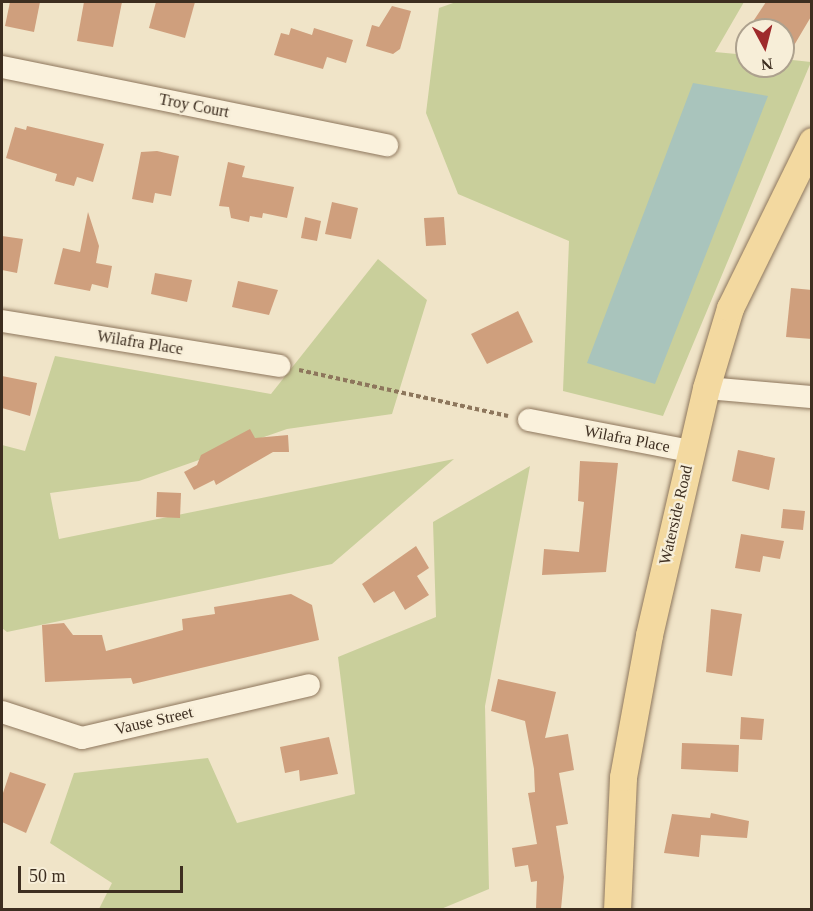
<!DOCTYPE html>
<html>
<head>
<meta charset="utf-8">
<style>
	body { margin:0 }
	#map { position:relative; width:813px; height:911px; overflow:hidden; background:#f0e4c8; font-family:Georgia,serif }
	div>[style] { position:absolute }
	.green>* { inset:0; background:#c9cf9b }
	.water>* { inset:0; background:#a9c4bc }
	.building>* { inset:0; background:#cf9f7d }
	.path>* { height:4px; margin-top:-2px; transform-origin:0; background:repeating-linear-gradient(90deg,#8d765c 0 4.5px,transparent 0 7.5px) }
	.roads { filter:drop-shadow(0 0 2px #8d765c) drop-shadow(0 0 2px #8d765c) }
	.minor>* { height:22px; margin:-11px; padding:0 11px; transform-origin:11px; border-radius:11px; background:#faf1dc }
	.major>* { height:27px; margin:-13.5px; padding:0 13.5px; transform-origin:13.5px; border-radius:13.5px; background:#f3d9a0 }
	span { translate:-50% -50%; white-space:nowrap; text-align:center; line-height:1.15; -webkit-text-stroke:4.5px #f7eed8; paint-order:stroke }
	.street-label { font-size:16px; color:#3d2e20 }
	.frame { position:absolute; inset:0; border:3px solid #3d2e20; pointer-events:none }
	.north { position:absolute; left:735px; top:18px; width:60px; height:60px; box-sizing:border-box; background:#f7eed8; border:2px solid #ada18e; border-radius:50%; rotate:173deg; font-size:16px; font-weight:700; line-height:24px; text-align:center; color:#3d2e20 }
	.north::after { content:''; display:block; margin:auto; width:21px; height:27px; background:#9e2a2b; clip-path:polygon(50% 0,100% 100%,50% 72%,0 100%) }
	.scale { position:absolute; left:18px; top:866px; width:165px; height:27px; box-sizing:border-box; border:3px solid #3d2e20; border-top:0; padding-left:8px; font-size:18px; line-height:21px; white-space:nowrap; color:#3d2e20; -webkit-text-stroke:4px #f7eed8; paint-order:stroke }
</style>
</head>
<body>
<div id="map">
	<div class="green">
		<div style="clip-path:polygon(456px 2px,744px 2px,715px 52px,747px 55px,747px 66px,783px 66px,783px 59px,811px 62px,663px 416px,563px 391px,569px 241px,458px 194px,426px 113px,439px 8px)"></div>
		<div style="clip-path:polygon(378px 259px,427px 300px,392px 414px,287px 429px,139px 481px,50px 493px,59px 539px,454px 459px,332px 564px,7px 632px,2px 628px,2px 445px,25px 451px,55px 356px,271px 394px)"></div>
		<div style="clip-path:polygon(530px 466px,485px 706px,489px 889px,441px 909px,99px 909px,112px 883px,50px 843px,74px 773px,208px 758px,237px 823px,355px 794px,338px 657px,436px 617px,433px 522px)"></div>
	</div>
	<div class="water">
		<div style="clip-path:polygon(693px 83px,768px 96px,655px 384px,587px 363px)"></div>
	</div>
	<div class="building">
		<div style="clip-path:polygon(10px 2px,40px 2px,34px 32px,5px 26px)"></div>
		<div style="clip-path:polygon(84px 2px,122px 2px,113px 47px,77px 41px)"></div>
		<div style="clip-path:polygon(156px 2px,195px 2px,185px 38px,149px 28px)"></div>
		<div style="clip-path:polygon(766px 2px,812px 2px,812px 15px,783px 64px,783px 30px,754px 20px)"></div>
		<div style="clip-path:polygon(392px 6px,411px 11px,400px 49px,393px 54px,366px 46px,372px 25px,379px 27px)"></div>
		<div style="clip-path:polygon(291px 28px,312px 35px,314px 28px,353px 40px,346px 63px,327px 57px,323px 69px,274px 55px,281px 33px,289px 35px)"></div>
		<div style="clip-path:polygon(27px 126px,104px 144px,93px 182px,77px 177px,74px 186px,55px 181px,57px 174px,6px 158px,15px 127px,26px 130px)"></div>
		<div style="clip-path:polygon(157px 151px,179px 156px,171px 196px,155px 193px,153px 203px,132px 199px,141px 152px)"></div>
		<div style="clip-path:polygon(228px 162px,245px 166px,242px 177px,294px 187px,287px 218px,263px 213px,262px 218px,250px 216px,249px 222px,231px 218px,229px 207px,219px 206px)"></div>
		<div style="clip-path:polygon(332px 202px,358px 208px,351px 239px,325px 234px)"></div>
		<div style="clip-path:polygon(88px 212px,99px 246px,96px 263px,112px 266px,108px 288px,92px 284px,90px 291px,54px 284px,63px 248px,80px 252px)"></div>
		<div style="clip-path:polygon(305px 217px,321px 221px,317px 241px,301px 238px)"></div>
		<div style="clip-path:polygon(444px 217px,446px 245px,426px 246px,424px 218px)"></div>
		<div style="clip-path:polygon(2px 236px,23px 239px,17px 273px,2px 270px)"></div>
		<div style="clip-path:polygon(155px 273px,192px 280px,187px 302px,151px 294px)"></div>
		<div style="clip-path:polygon(238px 281px,278px 290px,269px 315px,232px 307px)"></div>
		<div style="clip-path:polygon(791px 288px,812px 290px,812px 339px,786px 337px)"></div>
		<div style="clip-path:polygon(518px 311px,533px 342px,487px 364px,471px 334px)"></div>
		<div style="clip-path:polygon(2px 376px,37px 383px,30px 416px,2px 408px)"></div>
		<div style="clip-path:polygon(250px 429px,255px 438px,288px 435px,289px 452px,273px 452px,216px 485px,214px 480px,194px 490px,184px 472px,197px 465px,201px 455px)"></div>
		<div style="clip-path:polygon(738px 450px,775px 458px,769px 490px,732px 481px)"></div>
		<div style="clip-path:polygon(580px 461px,618px 463px,606px 572px,542px 575px,544px 549px,579px 552px,584px 502px,578px 501px)"></div>
		<div style="clip-path:polygon(157px 492px,181px 493px,180px 518px,156px 517px)"></div>
		<div style="clip-path:polygon(783px 509px,805px 511px,803px 530px,781px 528px)"></div>
		<div style="clip-path:polygon(741px 534px,784px 541px,780px 559px,763px 556px,760px 572px,735px 568px)"></div>
		<div style="clip-path:polygon(416px 546px,429px 568px,417px 576px,429px 595px,405px 610px,394px 591px,374px 603px,362px 584px)"></div>
		<div style="clip-path:polygon(291px 594px,312px 605px,319px 640px,133px 684px,131px 678px,45px 682px,42px 625px,64px 623px,73px 635px,102px 635px,106px 651px,183px 630px,182px 619px,215px 614px,214px 607px)"></div>
		<div style="clip-path:polygon(711px 609px,742px 614px,732px 676px,706px 672px)"></div>
		<div style="clip-path:polygon(498px 679px,556px 692px,545px 738px,568px 734px,574px 770px,559px 773px,568px 824px,556px 826px,564px 877px,561px 909px,536px 909px,537px 881px,531px 882px,528px 865px,515px 867px,512px 848px,537px 844px,528px 793px,535px 792px,534px 769px,525px 721px,491px 711px)"></div>
		<div style="clip-path:polygon(741px 717px,764px 719px,762px 740px,740px 739px)"></div>
		<div style="clip-path:polygon(329px 737px,338px 774px,300px 781px,299px 770px,285px 773px,280px 747px)"></div>
		<div style="clip-path:polygon(682px 743px,739px 745px,738px 772px,681px 769px)"></div>
		<div style="clip-path:polygon(10px 772px,46px 784px,26px 833px,2px 822px,2px 796px)"></div>
		<div style="clip-path:polygon(711px 813px,749px 821px,747px 838px,701px 835px,699px 857px,664px 853px,672px 814px,710px 818px)"></div>
	</div>
	<div class="path">
		<div style="left:299px;top:370px;width:214px;rotate:12.4deg"></div>
	</div>
	<div class="roads">
		<div class="minor">
			<div style="left:2px;top:67px;width:393px;rotate:11.5deg"></div>
			<div style="left:2px;top:321px;width:281px;rotate:9.2deg"></div>
			<div style="left:706px;top:388px;width:106px;rotate:4.9deg"></div>
			<div style="left:529px;top:420px;width:164px;rotate:10.9deg"></div>
			<div style="left:2px;top:712px;width:84px;rotate:18deg"></div>
			<div style="left:82px;top:738px;width:233px;rotate:-13.1deg"></div>
		</div>
		<div class="major">
			<div style="left:617px;top:910px;width:133px;rotate:-87.4deg"></div>
			<div style="left:623px;top:777px;width:144px;rotate:-79.6deg"></div>
			<div style="left:649px;top:635px;width:253px;rotate:-77deg"></div>
			<div style="left:706px;top:388px;width:84px;rotate:-73.3deg"></div>
			<div style="left:730px;top:308px;width:186px;rotate:-63.8deg"></div>
		</div>
	</div>
	<div class="street-label">
		<span style="left:194px;top:106px;rotate:11deg">Troy Court</span>
		<span style="left:140px;top:343px;rotate:9deg">Wilafra Place</span>
		<span style="left:627px;top:439px;rotate:11deg">Wilafra Place</span>
		<span style="left:676px;top:515px;rotate:-77deg">Waterside Road</span>
		<span style="left:154px;top:721px;rotate:-13deg">Vause Street</span>
	</div>
	<div class="frame"></div>
	<div class="north">N</div>
	<div class="scale">50 m</div>
</div>
</body>
</html>
